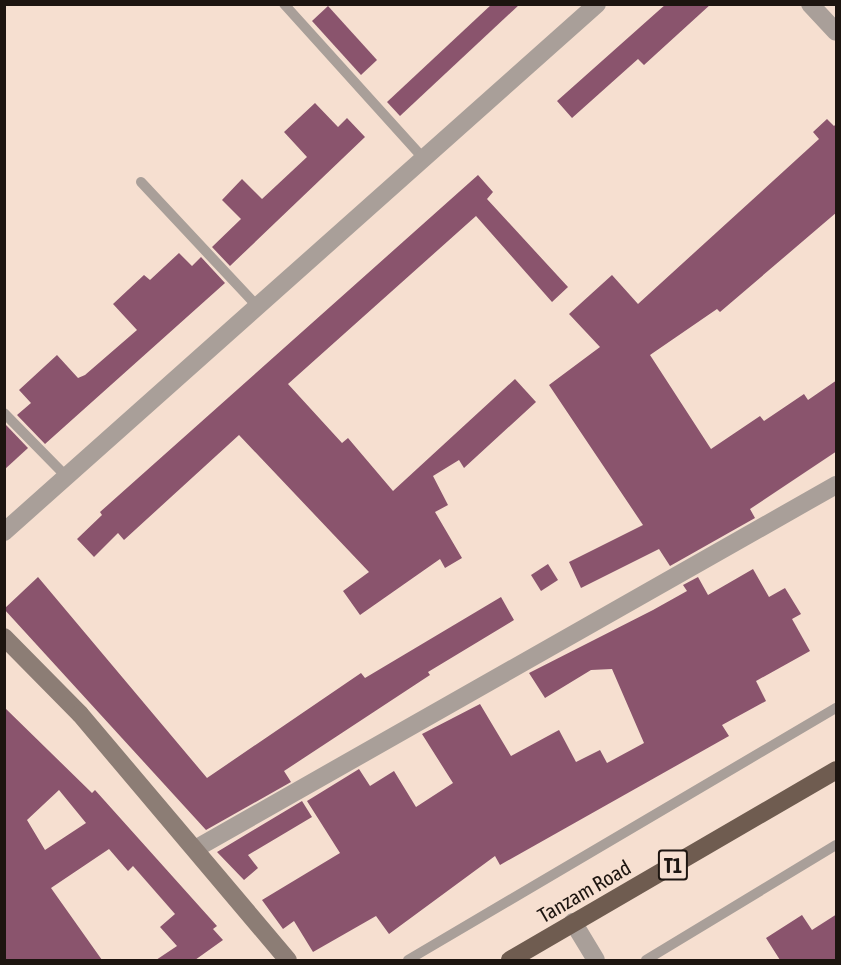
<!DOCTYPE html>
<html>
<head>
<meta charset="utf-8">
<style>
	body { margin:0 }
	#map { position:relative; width:841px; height:965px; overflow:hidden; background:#f6dfd0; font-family:"Asap Condensed",sans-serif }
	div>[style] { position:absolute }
	.building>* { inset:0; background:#8a546d }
	.service>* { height:10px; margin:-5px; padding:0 5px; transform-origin:5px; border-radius:5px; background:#a99f99 }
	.minor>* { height:18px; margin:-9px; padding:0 9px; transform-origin:9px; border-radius:9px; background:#a99f99 }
	.tertiary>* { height:18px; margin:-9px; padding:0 9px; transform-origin:9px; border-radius:9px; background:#a99f99 }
	.secondary>* { height:18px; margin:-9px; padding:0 9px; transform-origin:9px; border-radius:9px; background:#8c7d75 }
	.trunk>* { height:18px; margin:-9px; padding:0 9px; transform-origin:9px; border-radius:9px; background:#6f5c50 }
	span { translate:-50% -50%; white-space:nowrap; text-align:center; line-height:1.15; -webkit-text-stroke:4.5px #f6dfd0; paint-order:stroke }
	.shield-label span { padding:2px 4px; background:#f6dfd0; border:2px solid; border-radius:4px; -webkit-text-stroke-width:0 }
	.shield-label { font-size:20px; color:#1d1510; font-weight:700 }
	.street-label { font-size:21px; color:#1d1510 }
	.frame { position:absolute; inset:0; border:6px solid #1d1510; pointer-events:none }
</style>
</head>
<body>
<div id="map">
	<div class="building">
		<div style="clip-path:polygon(492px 4px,520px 4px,400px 116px,387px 102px)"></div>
		<div style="clip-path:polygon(666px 4px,711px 4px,644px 65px,638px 59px,572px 118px,557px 101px)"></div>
		<div style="clip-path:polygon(328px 6px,377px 60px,361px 75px,312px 21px)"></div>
		<div style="clip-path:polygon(315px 103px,338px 127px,347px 118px,365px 137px,230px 266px,212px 247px,241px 219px,222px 200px,242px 179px,262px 199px,307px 157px,284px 132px)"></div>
		<div style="clip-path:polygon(827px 119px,834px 126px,837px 123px,837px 212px,720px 312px,717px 309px,650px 355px,711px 449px,760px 416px,764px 421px,804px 394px,808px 400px,837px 380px,837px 451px,750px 509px,755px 518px,670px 566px,659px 549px,581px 588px,569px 562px,643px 525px,549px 385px,600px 347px,569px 314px,612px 275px,638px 304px,819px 139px,813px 132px)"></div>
		<div style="clip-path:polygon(478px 175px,493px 192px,487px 199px,568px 287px,552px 302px,476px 216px,288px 384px,342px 443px,348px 438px,393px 491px,515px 379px,536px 402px,464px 468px,459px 460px,433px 476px,448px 505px,435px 512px,462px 558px,445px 568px,440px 559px,360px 615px,343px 591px,369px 572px,239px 435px,124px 540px,118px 533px,94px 557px,77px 539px,102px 515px,100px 512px)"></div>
		<div style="clip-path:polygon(179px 253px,192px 266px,201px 257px,225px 283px,45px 444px,17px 415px,31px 403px,19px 390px,57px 355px,78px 378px,85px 375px,137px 330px,113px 304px,144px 275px,150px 280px)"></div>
		<div style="clip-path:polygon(6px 425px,28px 448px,4px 470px,4px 426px)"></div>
		<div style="clip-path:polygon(548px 564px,558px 580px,541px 591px,531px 575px)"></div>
		<div style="clip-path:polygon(753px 569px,769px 597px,785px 588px,801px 614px,792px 619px,810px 651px,756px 681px,766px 701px,722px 725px,729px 736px,500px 865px,495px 856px,389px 934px,376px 916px,313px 952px,294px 921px,283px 929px,262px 900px,340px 853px,307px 801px,359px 769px,370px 786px,394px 771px,416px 807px,453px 783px,422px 734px,480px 704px,511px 756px,559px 730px,576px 762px,600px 750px,607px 763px,644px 743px,612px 669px,591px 670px,545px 698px,529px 673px,653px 610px,687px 591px,683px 585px,698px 577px,708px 595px)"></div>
		<div style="clip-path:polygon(38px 577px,207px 778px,361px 673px,365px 678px,501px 597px,514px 620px,428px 672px,430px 675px,284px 771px,291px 782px,206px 830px,4px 609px)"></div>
		<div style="clip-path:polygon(evenodd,4px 707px,92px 793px,95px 790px,217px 926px,213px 929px,223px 940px,195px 960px,156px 960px,177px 946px,160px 927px,175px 914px,133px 866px,128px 871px,109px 849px,51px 888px,102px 960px,4px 960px,4px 707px,59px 790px,86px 823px,45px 850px,27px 820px,59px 790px)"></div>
		<div style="clip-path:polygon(302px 801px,312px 817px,248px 855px,258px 868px,244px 880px,217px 852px)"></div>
		<div style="clip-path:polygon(837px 914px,837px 960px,780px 960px,766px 938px,802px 915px,812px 930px)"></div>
	</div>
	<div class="service">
		<div style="left:284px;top:4px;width:209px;rotate:47.9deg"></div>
		<div style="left:141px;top:182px;width:171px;rotate:46.9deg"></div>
		<div style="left:4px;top:413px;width:90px;rotate:45.5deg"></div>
		<div style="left:408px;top:960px;width:497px;rotate:-30.5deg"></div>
		<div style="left:646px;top:960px;width:222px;rotate:-31.2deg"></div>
	</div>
	<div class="minor">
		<div style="left:4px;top:532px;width:794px;rotate:-41.68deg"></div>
		<div style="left:195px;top:849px;width:737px;rotate:-29.59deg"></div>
		<div style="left:573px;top:922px;width:44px;rotate:58.8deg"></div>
	</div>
	<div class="tertiary">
		<div style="left:810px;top:4px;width:38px;rotate:47deg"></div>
	</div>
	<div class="secondary">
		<div style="left:4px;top:637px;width:108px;rotate:45.4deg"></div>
		<div style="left:80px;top:714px;width:322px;rotate:49.8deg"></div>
	</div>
	<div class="trunk">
		<div style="left:510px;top:960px;width:377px;rotate:-30.2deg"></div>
	</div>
	<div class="shield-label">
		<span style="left:673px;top:865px">T1</span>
	</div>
	<div class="street-label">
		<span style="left:584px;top:891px;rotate:-30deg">Tanzam Road</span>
	</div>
	<div class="frame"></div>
</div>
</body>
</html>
